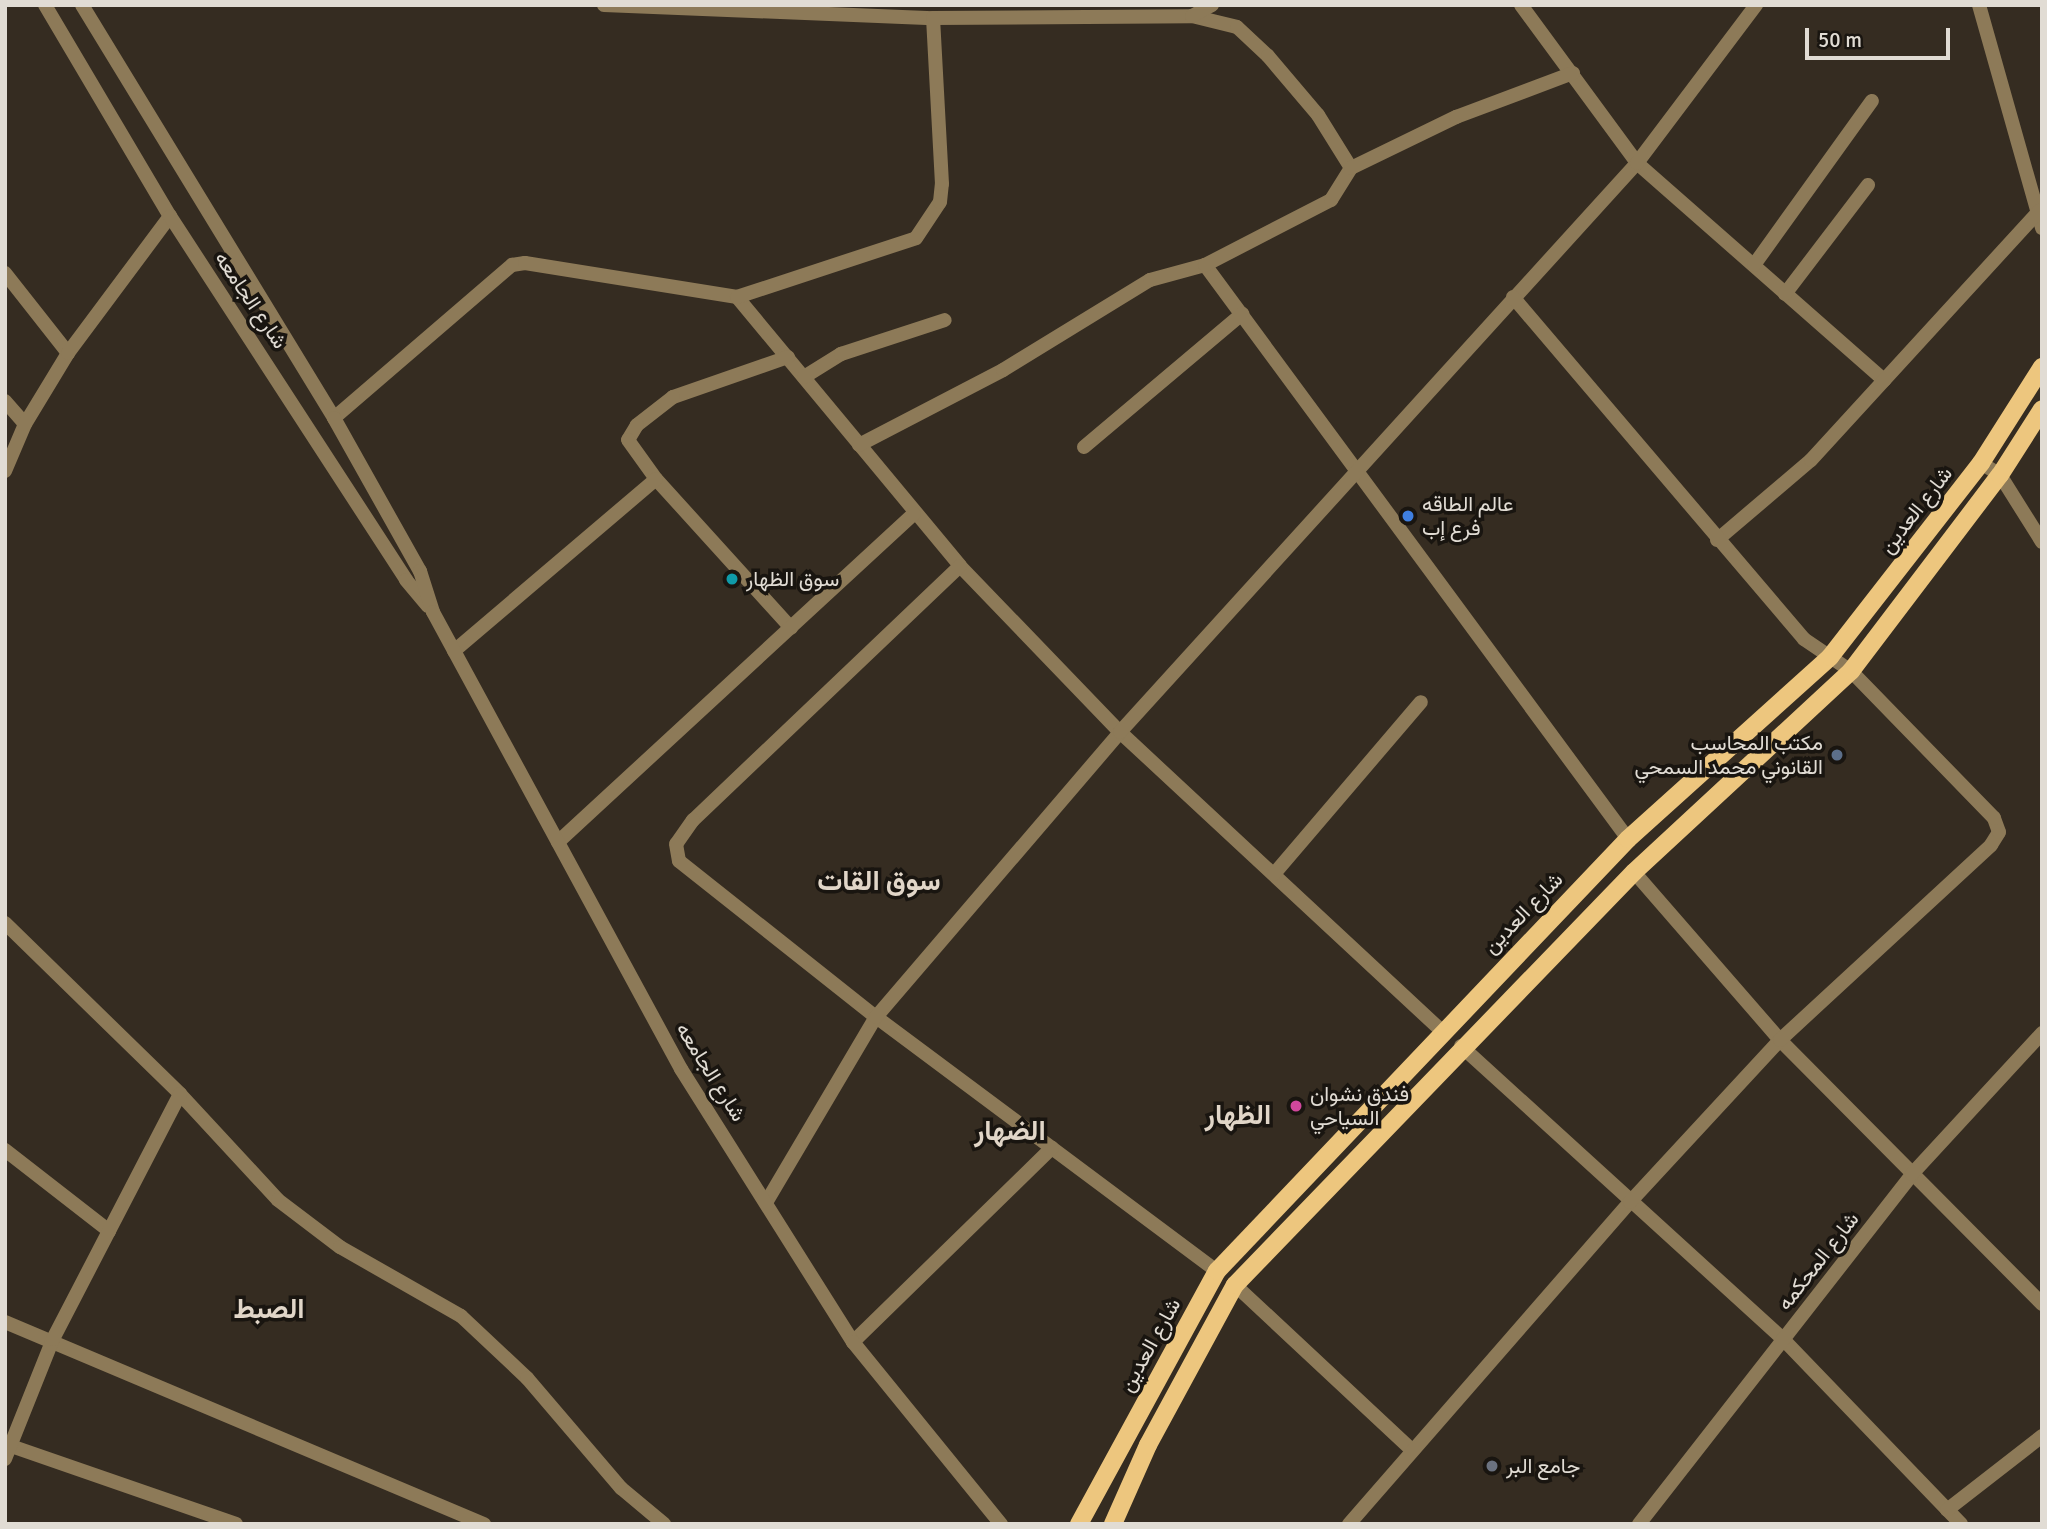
<!DOCTYPE html>
<html>
<head>
<meta charset="utf-8">
<style>
	body { margin:0 }
	#map { position:relative; width:2047px; height:1529px; overflow:hidden; background:#352c21; font-family:Signika,Vazirmatn,sans-serif }
	div>[style] { position:absolute }
	.minor>* { height:14px; margin:-7px; padding:0 7px; transform-origin:7px; border-radius:7px; background:#8d7a58 }
	.tertiary>* { height:14px; margin:-7px; padding:0 7px; transform-origin:7px; border-radius:7px; background:#8d7a58 }
	.primary>* { height:18px; margin:-9px; padding:0 9px; transform-origin:9px; border-radius:9px; background:#edc67e }
	.dots>* { width:19px; height:19px; translate:-50% -50%; box-sizing:border-box; border:4px solid #191510; border-radius:50% }
	span { translate:-50% -50%; white-space:nowrap; text-align:center; line-height:1.15; -webkit-text-stroke:7px #191510; paint-order:stroke }
	.street-label { font-size:21px; color:#e1dcd4 }
	.poi-label { font-size:21px; color:#e1dcd4 }
	.left { translate:0 -50%; text-align:left }
	.right { translate:-100% -50%; text-align:right }
	.district-label { font-size:28px; color:#e1d6c8; font-weight:700 }
	.frame { position:absolute; inset:0; border:7px solid #e1dcd4; pointer-events:none }
	.scale { position:absolute; left:1805px; top:28px; width:145px; height:32px; box-sizing:border-box; border:4px solid #e1dcd4; border-top:0; padding-left:9px; font-size:21px; line-height:24px; white-space:nowrap; color:#e1dcd4; -webkit-text-stroke:5px #191510; paint-order:stroke }
</style>
</head>
<body>
<div id="map">
	<div class="minor">
		<div style="left:604px;top:5px;width:329px;rotate:2.3deg"></div>
		<div style="left:933px;top:18px;width:259px;rotate:-0.4deg"></div>
		<div style="left:1192px;top:16px;width:46px;rotate:13.7deg"></div>
		<div style="left:1237px;top:27px;width:42px;rotate:43.1deg"></div>
		<div style="left:1268px;top:56px;width:77px;rotate:49.7deg"></div>
		<div style="left:1318px;top:115px;width:62px;rotate:58.1deg"></div>
		<div style="left:1521px;top:5px;width:196px;rotate:53.7deg"></div>
		<div style="left:1637px;top:163px;width:329px;rotate:41.3deg"></div>
		<div style="left:1979px;top:5px;width:232px;rotate:74.2deg"></div>
		<div style="left:1192px;top:16px;width:23px;rotate:-29deg"></div>
		<div style="left:1205px;top:265px;width:713px;rotate:53.61deg"></div>
		<div style="left:1754px;top:265px;width:202px;rotate:-54.3deg"></div>
		<div style="left:5px;top:273px;width:102px;rotate:51.8deg"></div>
		<div style="left:1785px;top:294px;width:137px;rotate:-52.7deg"></div>
		<div style="left:737px;top:297px;width:349px;rotate:50.3deg"></div>
		<div style="left:960px;top:566px;width:231px;rotate:46.1deg"></div>
		<div style="left:1120px;top:732px;width:438px;rotate:42.9deg"></div>
		<div style="left:788px;top:357px;width:122px;rotate:160.8deg"></div>
		<div style="left:673px;top:397px;width:46px;rotate:142.1deg"></div>
		<div style="left:637px;top:425px;width:17px;rotate:121deg"></div>
		<div style="left:628px;top:440px;width:48px;rotate:54.3deg"></div>
		<div style="left:656px;top:479px;width:201px;rotate:47.8deg"></div>
		<div style="left:804px;top:377px;width:44px;rotate:-31.9deg"></div>
		<div style="left:841px;top:354px;width:109px;rotate:-18.1deg"></div>
		<div style="left:5px;top:401px;width:30px;rotate:49deg"></div>
		<div style="left:334px;top:418px;width:235px;rotate:-40.7deg"></div>
		<div style="left:512px;top:265px;width:13px;rotate:-9deg"></div>
		<div style="left:525px;top:263px;width:215px;rotate:9.1deg"></div>
		<div style="left:737px;top:297px;width:188px;rotate:-18.2deg"></div>
		<div style="left:916px;top:238px;width:43px;rotate:-56.3deg"></div>
		<div style="left:940px;top:202px;width:18px;rotate:-84deg"></div>
		<div style="left:942px;top:184px;width:166px;rotate:-93.1deg"></div>
		<div style="left:859px;top:445px;width:162px;rotate:-27.5deg"></div>
		<div style="left:1003px;top:370px;width:172px;rotate:-31.5deg"></div>
		<div style="left:1150px;top:280px;width:57px;rotate:-15.3deg"></div>
		<div style="left:1205px;top:265px;width:142px;rotate:-27.3deg"></div>
		<div style="left:1331px;top:200px;width:38px;rotate:-58deg"></div>
		<div style="left:1351px;top:168px;width:117px;rotate:-25.9deg"></div>
		<div style="left:1456px;top:117px;width:125px;rotate:-20.6deg"></div>
		<div style="left:1084px;top:447px;width:207px;rotate:-40.1deg"></div>
		<div style="left:1981px;top:463px;width:22px;rotate:32deg"></div>
		<div style="left:2000px;top:475px;width:79px;rotate:57.9deg"></div>
		<div style="left:5px;top:471px;width:51px;rotate:-66.9deg"></div>
		<div style="left:25px;top:424px;width:83px;rotate:-58.8deg"></div>
		<div style="left:68px;top:353px;width:171px;rotate:-53.3deg"></div>
		<div style="left:1717px;top:540px;width:123px;rotate:-40.4deg"></div>
		<div style="left:1811px;top:460px;width:338px;rotate:-47.5deg"></div>
		<div style="left:960px;top:566px;width:369px;rotate:136.4deg"></div>
		<div style="left:693px;top:820px;width:29px;rotate:125deg"></div>
		<div style="left:676px;top:844px;width:17px;rotate:80deg"></div>
		<div style="left:679px;top:861px;width:251px;rotate:38.4deg"></div>
		<div style="left:876px;top:1017px;width:425px;rotate:36.7deg"></div>
		<div style="left:454px;top:651px;width:265px;rotate:-40.4deg"></div>
		<div style="left:558px;top:842px;width:484px;rotate:-42.7deg"></div>
		<div style="left:1634px;top:872px;width:223px;rotate:49deg"></div>
		<div style="left:1780px;top:1040px;width:372px;rotate:45.2deg"></div>
		<div style="left:1274px;top:874px;width:226px;rotate:-49.5deg"></div>
		<div style="left:5px;top:923px;width:245px;rotate:44.3deg"></div>
		<div style="left:180px;top:1094px;width:144px;rotate:47.2deg"></div>
		<div style="left:278px;top:1200px;width:78px;rotate:37.2deg"></div>
		<div style="left:340px;top:1247px;width:139px;rotate:29.7deg"></div>
		<div style="left:461px;top:1316px;width:91px;rotate:43.2deg"></div>
		<div style="left:527px;top:1378px;width:145px;rotate:49.5deg"></div>
		<div style="left:621px;top:1488px;width:56px;rotate:39.9deg"></div>
		<div style="left:1461px;top:1046px;width:435px;rotate:42.3deg"></div>
		<div style="left:1783px;top:1339px;width:257px;rotate:46.1deg"></div>
		<div style="left:5px;top:1150px;width:132px;rotate:37.9deg"></div>
		<div style="left:767px;top:1201px;width:214px;rotate:-59.4deg"></div>
		<div style="left:876px;top:1017px;width:375px;rotate:-49.4deg"></div>
		<div style="left:1120px;top:732px;width:769px;rotate:-47.74deg"></div>
		<div style="left:1637px;top:163px;width:198px;rotate:-53deg"></div>
		<div style="left:1235px;top:1285px;width:242px;rotate:43deg"></div>
		<div style="left:5px;top:1322px;width:520px;rotate:22.87deg"></div>
		<div style="left:853px;top:1342px;width:278px;rotate:-44.3deg"></div>
		<div style="left:11px;top:1446px;width:238px;rotate:19.1deg"></div>
		<div style="left:5px;top:1459px;width:129px;rotate:-68.2deg"></div>
		<div style="left:53px;top:1339px;width:276px;rotate:-62.6deg"></div>
		<div style="left:1947px;top:1510px;width:120px;rotate:-37.9deg"></div>
		<div style="left:1349px;top:1524px;width:427px;rotate:-48.9deg"></div>
		<div style="left:1630px;top:1202px;width:221px;rotate:-47.2deg"></div>
		<div style="left:1780px;top:1040px;width:287px;rotate:-42.7deg"></div>
		<div style="left:1991px;top:845px;width:15px;rotate:-58deg"></div>
		<div style="left:1999px;top:832px;width:15px;rotate:-110deg"></div>
		<div style="left:1994px;top:818px;width:205px;rotate:-134.2deg"></div>
		<div style="left:1851px;top:671px;width:57px;rotate:-145.8deg"></div>
		<div style="left:1804px;top:639px;width:449px;rotate:-130.4deg"></div>
		<div style="left:1639px;top:1524px;width:444px;rotate:-52deg"></div>
		<div style="left:1912px;top:1174px;width:192px;rotate:-47.3deg"></div>
	</div>
	<div class="tertiary">
		<div style="left:45px;top:5px;width:245px;rotate:59.4deg"></div>
		<div style="left:170px;top:216px;width:434px;rotate:57deg"></div>
		<div style="left:406px;top:580px;width:34px;rotate:50deg"></div>
		<div style="left:82px;top:5px;width:484px;rotate:58.6deg"></div>
		<div style="left:334px;top:418px;width:176px;rotate:60.7deg"></div>
		<div style="left:420px;top:571px;width:43px;rotate:72.4deg"></div>
		<div style="left:433px;top:612px;width:520px;rotate:61.51deg"></div>
		<div style="left:681px;top:1069px;width:323px;rotate:57.8deg"></div>
		<div style="left:853px;top:1342px;width:235px;rotate:50.9deg"></div>
	</div>
	<div class="primary">
		<div style="left:1079px;top:1524px;width:288px;rotate:-61.4deg"></div>
		<div style="left:1217px;top:1271px;width:596px;rotate:-46.43deg"></div>
		<div style="left:1628px;top:839px;width:272px;rotate:-42deg"></div>
		<div style="left:1830px;top:657px;width:246px;rotate:-52.1deg"></div>
		<div style="left:1981px;top:463px;width:114px;rotate:-57.6deg"></div>
		<div style="left:1113px;top:1524px;width:86px;rotate:-66.1deg"></div>
		<div style="left:1148px;top:1445px;width:182px;rotate:-61.5deg"></div>
		<div style="left:1235px;top:1285px;width:574px;rotate:-45.99deg"></div>
		<div style="left:1634px;top:872px;width:296px;rotate:-42.8deg"></div>
		<div style="left:1851px;top:671px;width:246px;rotate:-52.8deg"></div>
		<div style="left:2000px;top:475px;width:78px;rotate:-57.5deg"></div>
	</div>
	<div class="dots">
		<div style="left:1408px;top:516px;background:#3f7fe0"></div>
		<div style="left:732px;top:579px;background:#0f9aa8"></div>
		<div style="left:1837px;top:755px;background:#5c6f8a"></div>
		<div style="left:1296px;top:1106px;background:#d1479c"></div>
		<div style="left:1492px;top:1466px;background:#6b7280"></div>
	</div>
	<div class="street-label">
		<span style="left:251px;top:300px;rotate:56deg">شارع الجامعه</span>
		<span style="left:1916px;top:510px;rotate:-52deg">شارع العدين</span>
		<span style="left:1523px;top:913px;rotate:-46deg">شارع العدين</span>
		<span style="left:711px;top:1072px;rotate:58deg">شارع الجامعه</span>
		<span style="left:1818px;top:1261px;rotate:-52deg">شارع المحكمه</span>
		<span style="left:1150px;top:1345px;rotate:-61deg">شارع العدين</span>
	</div>
	<div class="poi-label">
		<span class="left" style="left:1422px;top:516px">عالم الطاقه<br>فرع إب</span>
		<span class="left" style="left:746px;top:579px">سوق الظهار</span>
		<span class="right" style="left:1823px;top:755px">مكتب المحاسب<br>القانوني محمد السمحي</span>
		<span class="left" style="left:1310px;top:1106px">فندق نشوان<br>السياحي</span>
		<span class="left" style="left:1506px;top:1466px">جامع البر</span>
	</div>
	<div class="district-label">
		<span style="left:879px;top:881px">سوق القات</span>
		<span style="left:1238px;top:1115px">الظهار</span>
		<span style="left:1010px;top:1131px">الضهار</span>
		<span style="left:269px;top:1309px">الصبط</span>
	</div>
	<div class="frame"></div>
	<div class="scale">50 m</div>
</div>
</body>
</html>
